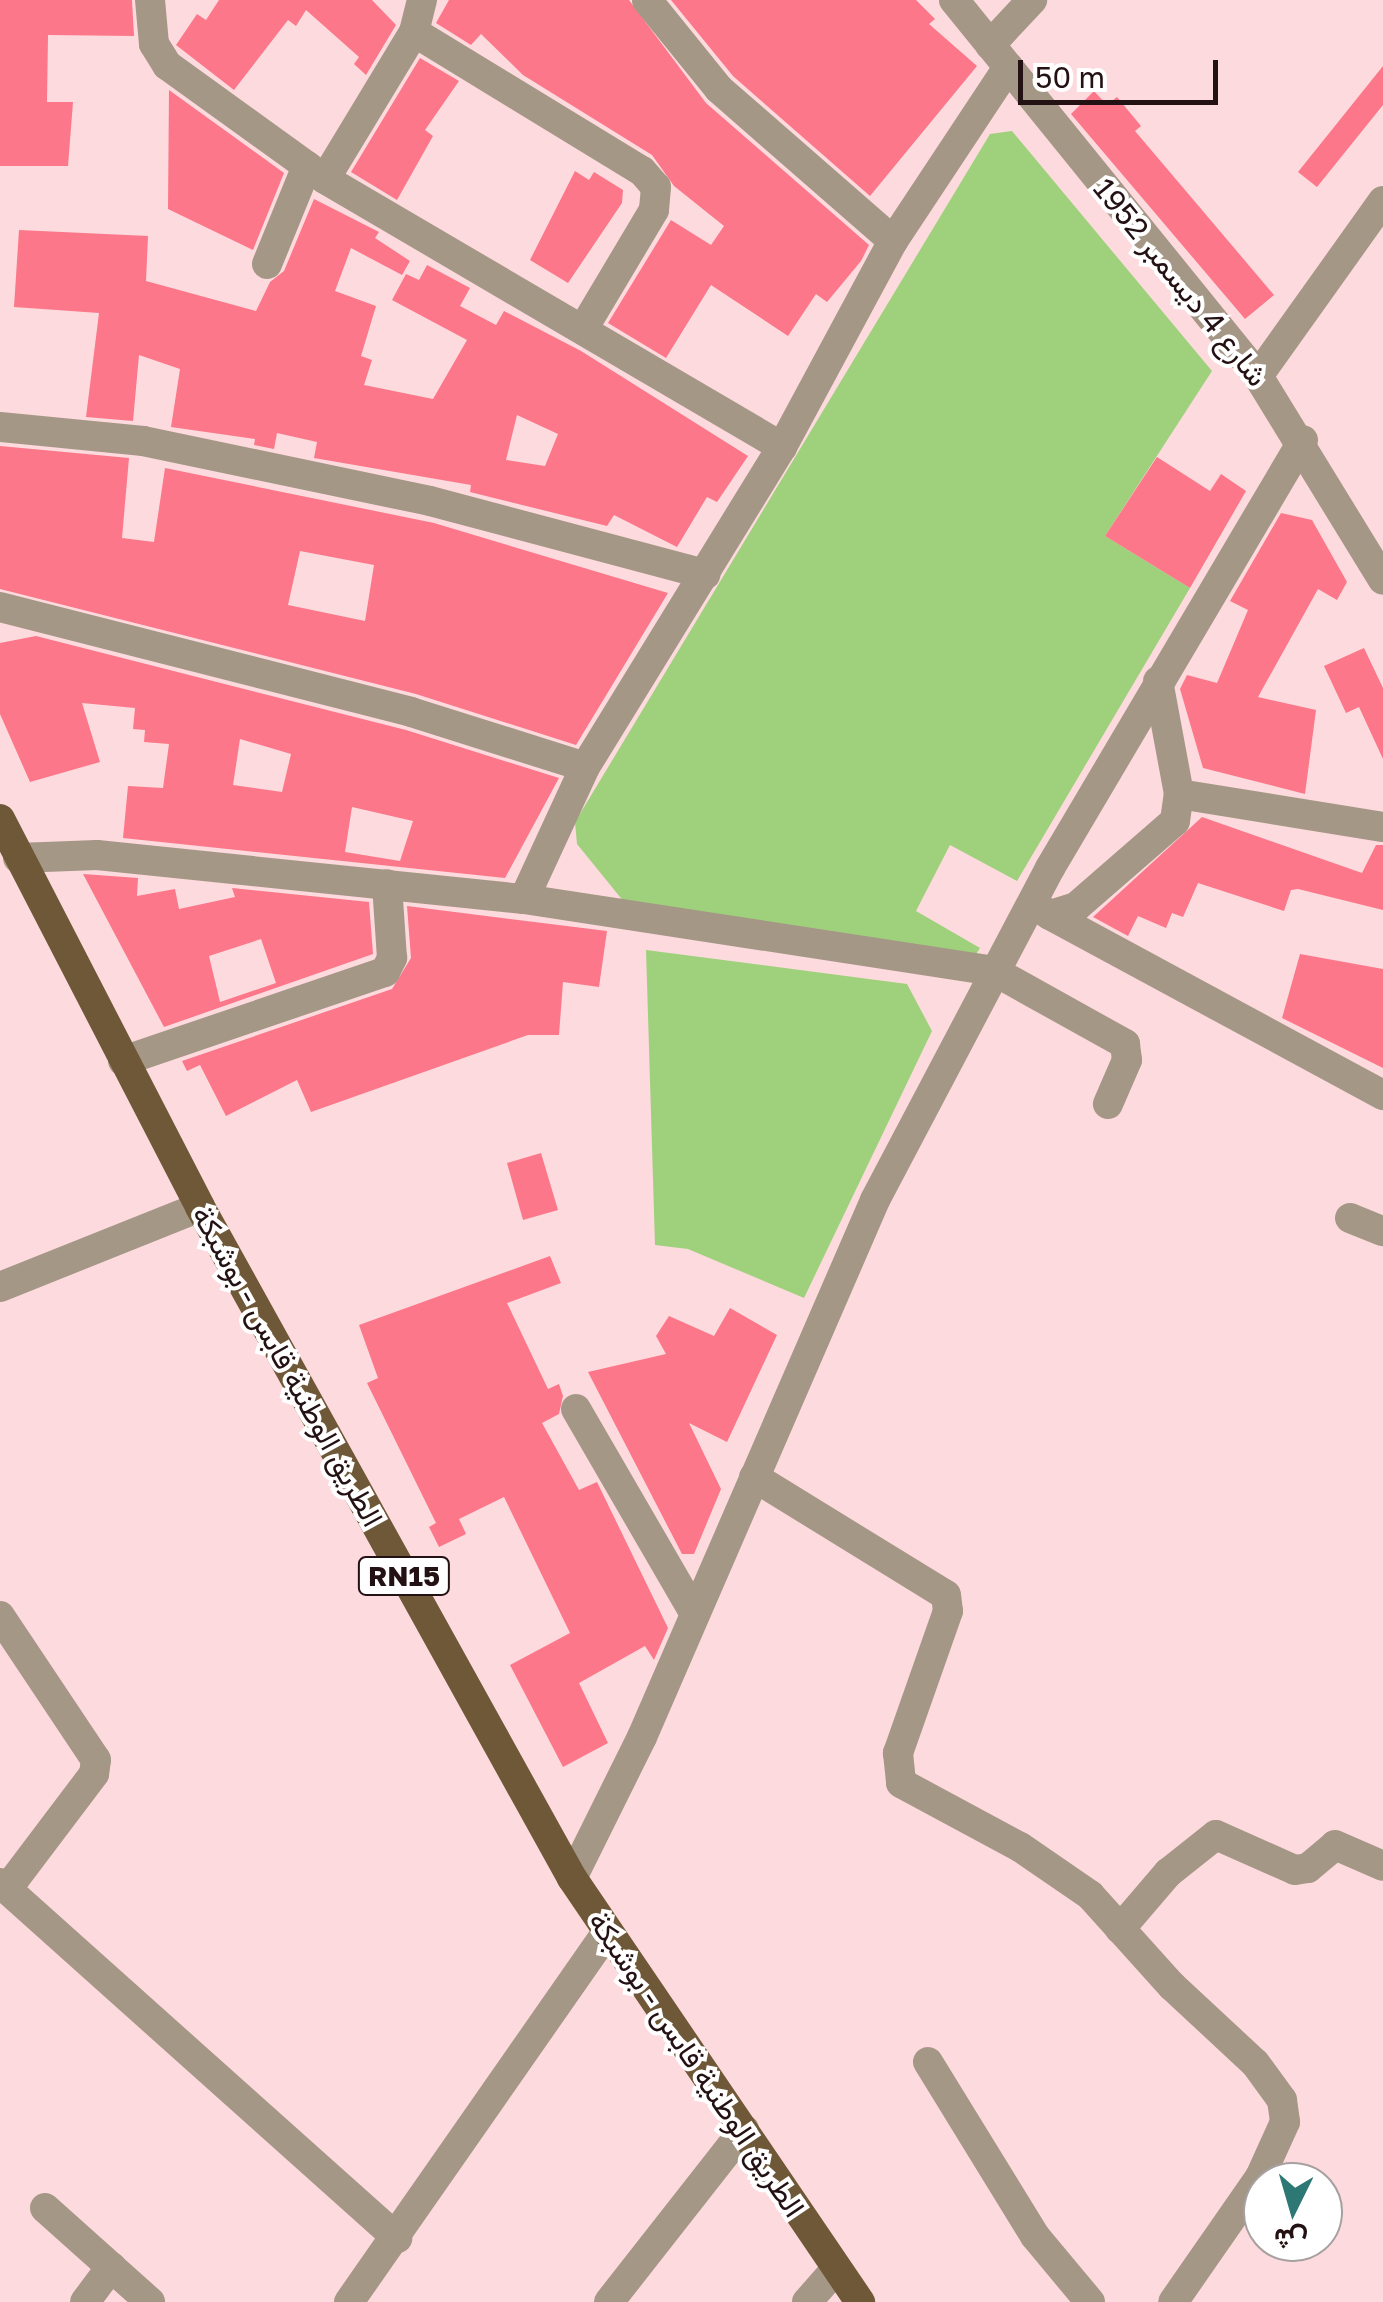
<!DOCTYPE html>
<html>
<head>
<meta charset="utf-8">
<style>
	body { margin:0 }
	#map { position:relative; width:1383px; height:2302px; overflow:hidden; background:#fddadd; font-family:"Golos Text",Vazirmatn,sans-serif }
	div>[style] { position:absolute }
	.green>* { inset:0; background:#9fd17d }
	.building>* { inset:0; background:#fc7789 }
	.minor>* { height:30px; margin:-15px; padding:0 15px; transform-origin:15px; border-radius:15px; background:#a59786 }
	.major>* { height:30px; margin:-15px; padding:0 15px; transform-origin:15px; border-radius:15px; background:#6f5838 }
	span { translate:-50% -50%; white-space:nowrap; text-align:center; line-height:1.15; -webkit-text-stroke:8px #fff; paint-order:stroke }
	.shield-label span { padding:2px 8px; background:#fff; border:2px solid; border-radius:8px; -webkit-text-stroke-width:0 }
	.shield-label { font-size:28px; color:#241113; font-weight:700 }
	.street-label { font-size:30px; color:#241113 }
	.north { position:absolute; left:1243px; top:2162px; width:100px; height:100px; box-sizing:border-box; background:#fff; border:2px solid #a7a0a1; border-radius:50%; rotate:185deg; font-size:28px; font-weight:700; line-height:40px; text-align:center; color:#241113 }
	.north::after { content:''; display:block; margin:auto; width:35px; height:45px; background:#2d7775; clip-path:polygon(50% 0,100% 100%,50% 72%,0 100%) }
	.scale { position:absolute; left:1018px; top:60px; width:200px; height:45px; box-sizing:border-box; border:5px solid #241113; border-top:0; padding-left:12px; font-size:30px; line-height:35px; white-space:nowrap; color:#241113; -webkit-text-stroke:8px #fff; paint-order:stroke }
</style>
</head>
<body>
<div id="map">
	<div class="green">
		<div style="clip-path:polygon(1012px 131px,1212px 371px,1105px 536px,1190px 588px,1017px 881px,950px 845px,916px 911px,980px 948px,975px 956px,633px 913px,577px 844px,575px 822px,990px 134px)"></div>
		<div style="clip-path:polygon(646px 950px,907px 984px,932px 1031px,804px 1298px,688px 1249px,655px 1245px)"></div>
	</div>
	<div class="building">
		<div style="clip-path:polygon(0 0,132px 0,134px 36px,48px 35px,47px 102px,73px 102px,68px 166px,0 166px)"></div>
		<div style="clip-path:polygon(219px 0,372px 0,396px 25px,366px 75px,354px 64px,359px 57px,306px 10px,296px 26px,288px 20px,234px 90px,176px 45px,197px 14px,206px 20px)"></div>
		<div style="clip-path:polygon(449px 0,629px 0,706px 103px,869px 245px,861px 261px,827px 302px,816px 294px,788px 336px,711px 285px,666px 358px,608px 323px,671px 220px,711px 245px,724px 226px,674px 186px,652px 155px,523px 75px,481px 34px,471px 45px,436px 23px)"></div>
		<div style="clip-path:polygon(671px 0,916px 0,935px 19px,929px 24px,977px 66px,870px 196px,733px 76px)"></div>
		<div style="clip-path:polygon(420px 58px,459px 81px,425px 130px,433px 136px,397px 200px,351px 172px)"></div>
		<div style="clip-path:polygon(1383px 66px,1383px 105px,1317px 187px,1298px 172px)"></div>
		<div style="clip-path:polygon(169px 90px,284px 173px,253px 250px,168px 209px)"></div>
		<div style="clip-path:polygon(1094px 91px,1107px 105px,1117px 97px,1141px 126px,1135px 131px,1274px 295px,1245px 319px,1071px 114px)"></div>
		<div style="clip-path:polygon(575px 171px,589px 180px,594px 172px,623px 190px,622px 203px,568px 283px,530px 260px)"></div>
		<div style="clip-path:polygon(evenodd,314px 199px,379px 232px,375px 238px,410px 261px,402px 275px,351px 248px,335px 291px,376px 306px,361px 356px,372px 360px,364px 385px,433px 399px,467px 340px,392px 300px,406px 274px,419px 280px,427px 265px,470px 288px,460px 306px,496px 325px,504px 311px,581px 351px,748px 456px,717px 502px,707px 497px,677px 547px,614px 515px,607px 526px,470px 492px,471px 485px,314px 458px,317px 442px,277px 433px,274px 449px,254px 445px,255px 439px,171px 427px,180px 369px,139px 355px,133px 421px,86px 417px,99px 313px,14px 307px,19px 230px,148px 236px,146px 281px,256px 311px,270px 282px,284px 271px,314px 199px,517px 415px,558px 434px,545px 466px,506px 460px,517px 415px)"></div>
		<div style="clip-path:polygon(evenodd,0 446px,129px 458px,122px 538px,154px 542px,165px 468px,434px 523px,668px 593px,576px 745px,416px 694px,0 589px,0 446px,300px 551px,374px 565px,365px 621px,288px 605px,300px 551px)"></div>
		<div style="clip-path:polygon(1157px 457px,1210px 491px,1221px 474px,1246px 491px,1190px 588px,1105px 536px)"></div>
		<div style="clip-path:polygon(1281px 513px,1312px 520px,1347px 582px,1337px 600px,1318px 589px,1258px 697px,1316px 710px,1305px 794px,1203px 768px,1180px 689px,1187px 675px,1217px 683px,1248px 610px,1230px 601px)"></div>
		<div style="clip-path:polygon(evenodd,36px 636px,406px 730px,559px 778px,505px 878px,123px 838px,128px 786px,163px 788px,169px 744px,144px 742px,145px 730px,133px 729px,135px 708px,82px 703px,100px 762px,30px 782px,0 714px,0 643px,36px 636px,240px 739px,291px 754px,282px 792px,233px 785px,240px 739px,36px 636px,352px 807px,413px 821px,400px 861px,345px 852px,352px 807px)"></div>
		<div style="clip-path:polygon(1364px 648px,1383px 688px,1383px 759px,1359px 707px,1346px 713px,1324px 666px)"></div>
		<div style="clip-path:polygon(1202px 817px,1362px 873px,1376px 845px,1383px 845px,1383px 910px,1298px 889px,1291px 890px,1284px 911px,1198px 883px,1183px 917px,1172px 913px,1166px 928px,1138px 916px,1128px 936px,1093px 917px)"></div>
		<div style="clip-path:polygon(evenodd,83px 874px,138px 878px,137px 896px,175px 889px,179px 909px,235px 897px,232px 888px,369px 902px,373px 954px,164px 1027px,83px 874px,261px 939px,276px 983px,220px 1002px,209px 956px,261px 939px)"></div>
		<div style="clip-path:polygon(407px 906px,607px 931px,599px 987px,563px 982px,559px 1035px,528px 1035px,311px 1112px,297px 1080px,226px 1116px,200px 1065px,187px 1071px,182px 1061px,392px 989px,411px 958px)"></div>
		<div style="clip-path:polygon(1300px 954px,1383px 969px,1383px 1068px,1282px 1018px)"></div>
		<div style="clip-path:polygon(541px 1153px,558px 1210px,523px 1220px,507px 1163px)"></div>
		<div style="clip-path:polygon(550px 1256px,561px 1283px,507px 1303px,548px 1389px,559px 1384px,563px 1396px,559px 1414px,542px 1423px,579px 1490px,597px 1482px,668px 1628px,654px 1660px,645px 1646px,579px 1683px,608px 1743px,563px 1767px,510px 1665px,570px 1633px,504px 1497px,459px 1519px,466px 1534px,439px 1547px,429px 1527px,436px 1523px,367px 1383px,378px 1378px,359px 1325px)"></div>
		<div style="clip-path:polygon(730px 1308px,777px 1335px,727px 1442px,689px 1423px,721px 1489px,694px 1554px,682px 1554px,588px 1372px,666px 1354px,656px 1336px,669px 1316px,714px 1336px)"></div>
	</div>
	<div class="minor">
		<div style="left:150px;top:0;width:44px;rotate:84.8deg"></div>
		<div style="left:154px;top:44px;width:25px;rotate:58deg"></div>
		<div style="left:167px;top:65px;width:195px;rotate:35.8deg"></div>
		<div style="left:325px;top:179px;width:530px;rotate:30.39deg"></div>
		<div style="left:647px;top:0;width:114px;rotate:51deg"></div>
		<div style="left:719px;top:89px;width:231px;rotate:41.1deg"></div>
		<div style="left:954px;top:0;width:484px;rotate:51deg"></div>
		<div style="left:1258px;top:376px;width:239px;rotate:58.5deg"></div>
		<div style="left:414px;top:32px;width:267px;rotate:31.4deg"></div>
		<div style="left:642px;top:171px;width:21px;rotate:49deg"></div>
		<div style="left:656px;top:187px;width:23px;rotate:95deg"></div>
		<div style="left:654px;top:210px;width:139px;rotate:120.8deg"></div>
		<div style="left:990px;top:45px;width:62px;rotate:-47deg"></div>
		<div style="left:325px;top:179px;width:172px;rotate:-58.8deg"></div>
		<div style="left:414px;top:32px;width:33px;rotate:-76deg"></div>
		<div style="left:267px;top:264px;width:106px;rotate:-67.8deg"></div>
		<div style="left:1258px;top:376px;width:215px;rotate:-54.5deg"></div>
		<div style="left:0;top:427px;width:144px;rotate:5.6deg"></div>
		<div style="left:143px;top:441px;width:293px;rotate:11.8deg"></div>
		<div style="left:430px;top:501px;width:285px;rotate:14.9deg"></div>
		<div style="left:0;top:607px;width:424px;rotate:14.3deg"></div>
		<div style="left:411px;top:712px;width:182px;rotate:17.5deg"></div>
		<div style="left:1179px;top:794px;width:207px;rotate:9.2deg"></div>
		<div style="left:18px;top:858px;width:79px;rotate:-2.2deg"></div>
		<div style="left:97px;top:855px;width:429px;rotate:5.9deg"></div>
		<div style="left:524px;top:899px;width:475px;rotate:8.7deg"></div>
		<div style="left:994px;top:971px;width:150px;rotate:29.1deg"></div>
		<div style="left:1125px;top:1044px;width:16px;rotate:83deg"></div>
		<div style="left:1127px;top:1060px;width:48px;rotate:113.4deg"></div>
		<div style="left:524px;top:899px;width:145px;rotate:-65.2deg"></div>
		<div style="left:585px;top:767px;width:376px;rotate:-58.4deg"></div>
		<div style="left:782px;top:447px;width:234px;rotate:-61.7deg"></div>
		<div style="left:893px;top:241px;width:209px;rotate:-56.5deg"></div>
		<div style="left:1042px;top:910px;width:9px;rotate:32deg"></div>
		<div style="left:1050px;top:915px;width:27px;rotate:-17deg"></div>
		<div style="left:1076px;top:907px;width:131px;rotate:-41deg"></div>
		<div style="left:1175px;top:821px;width:27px;rotate:-82deg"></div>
		<div style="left:1179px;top:794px;width:115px;rotate:-100.5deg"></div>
		<div style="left:1050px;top:915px;width:379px;rotate:28.4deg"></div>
		<div style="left:123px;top:1061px;width:277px;rotate:-18.8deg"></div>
		<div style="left:385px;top:972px;width:16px;rotate:-63deg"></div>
		<div style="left:392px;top:958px;width:74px;rotate:-93.9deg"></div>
		<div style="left:1350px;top:1218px;width:35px;rotate:22deg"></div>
		<div style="left:0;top:1287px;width:215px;rotate:-21.8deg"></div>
		<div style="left:576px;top:1409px;width:237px;rotate:59.9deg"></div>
		<div style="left:754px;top:1477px;width:225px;rotate:31.6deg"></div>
		<div style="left:946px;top:1595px;width:16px;rotate:83deg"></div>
		<div style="left:948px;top:1611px;width:151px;rotate:109.4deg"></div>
		<div style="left:898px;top:1753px;width:30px;rotate:84deg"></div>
		<div style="left:901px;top:1783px;width:135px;rotate:28.3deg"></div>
		<div style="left:1020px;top:1847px;width:85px;rotate:34.4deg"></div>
		<div style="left:1090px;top:1895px;width:122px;rotate:48deg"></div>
		<div style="left:1172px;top:1986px;width:113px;rotate:42.9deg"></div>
		<div style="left:1255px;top:2063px;width:46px;rotate:53.9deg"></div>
		<div style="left:1282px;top:2100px;width:22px;rotate:82deg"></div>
		<div style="left:1285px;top:2122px;width:60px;rotate:114.4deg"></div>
		<div style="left:1260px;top:2177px;width:152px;rotate:124.8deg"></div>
		<div style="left:0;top:1616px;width:173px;rotate:56.3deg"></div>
		<div style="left:96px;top:1760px;width:14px;rotate:98deg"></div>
		<div style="left:94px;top:1774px;width:144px;rotate:127.1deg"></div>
		<div style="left:572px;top:1878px;width:157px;rotate:-63.6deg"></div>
		<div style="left:642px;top:1737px;width:585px;rotate:-66.54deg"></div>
		<div style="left:875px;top:1200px;width:375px;rotate:-62.2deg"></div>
		<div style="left:1050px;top:868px;width:497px;rotate:-59.4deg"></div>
		<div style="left:0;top:1883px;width:533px;rotate:41.8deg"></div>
		<div style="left:1120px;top:1929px;width:74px;rotate:-49.4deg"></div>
		<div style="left:1168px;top:1873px;width:61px;rotate:-38.4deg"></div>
		<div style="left:1216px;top:1835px;width:86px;rotate:23.9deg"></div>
		<div style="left:1295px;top:1870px;width:13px;rotate:-9deg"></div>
		<div style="left:1308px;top:1868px;width:35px;rotate:-40deg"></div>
		<div style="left:1335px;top:1845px;width:52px;rotate:23.6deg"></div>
		<div style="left:928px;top:2062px;width:204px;rotate:58.4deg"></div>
		<div style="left:1035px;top:2236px;width:86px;rotate:50.2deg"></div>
		<div style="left:45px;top:2208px;width:141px;rotate:41.8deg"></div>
		<div style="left:85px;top:2302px;width:44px;rotate:-53.4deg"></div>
		<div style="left:349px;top:2302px;width:451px;rotate:-55.1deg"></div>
		<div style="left:609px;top:2302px;width:219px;rotate:-51.9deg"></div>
		<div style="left:807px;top:2302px;width:44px;rotate:-48.7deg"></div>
	</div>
	<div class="major">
		<div style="left:0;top:819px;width:437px;rotate:62.7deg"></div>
		<div style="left:200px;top:1207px;width:767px;rotate:61deg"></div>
		<div style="left:572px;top:1878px;width:513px;rotate:55.81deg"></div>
	</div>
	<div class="shield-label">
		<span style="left:404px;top:1576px">RN15</span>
	</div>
	<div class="street-label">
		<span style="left:1181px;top:282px;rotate:51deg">شارع 4 ديسمبر 1952</span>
		<span style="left:288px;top:1366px;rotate:61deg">الطريق الوطنية قابس - بوشبكة</span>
		<span style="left:697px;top:2064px;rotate:56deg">الطريق الوطنية قابس - بوشبكة</span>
	</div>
	<div class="north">ش</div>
	<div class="scale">50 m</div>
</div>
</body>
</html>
